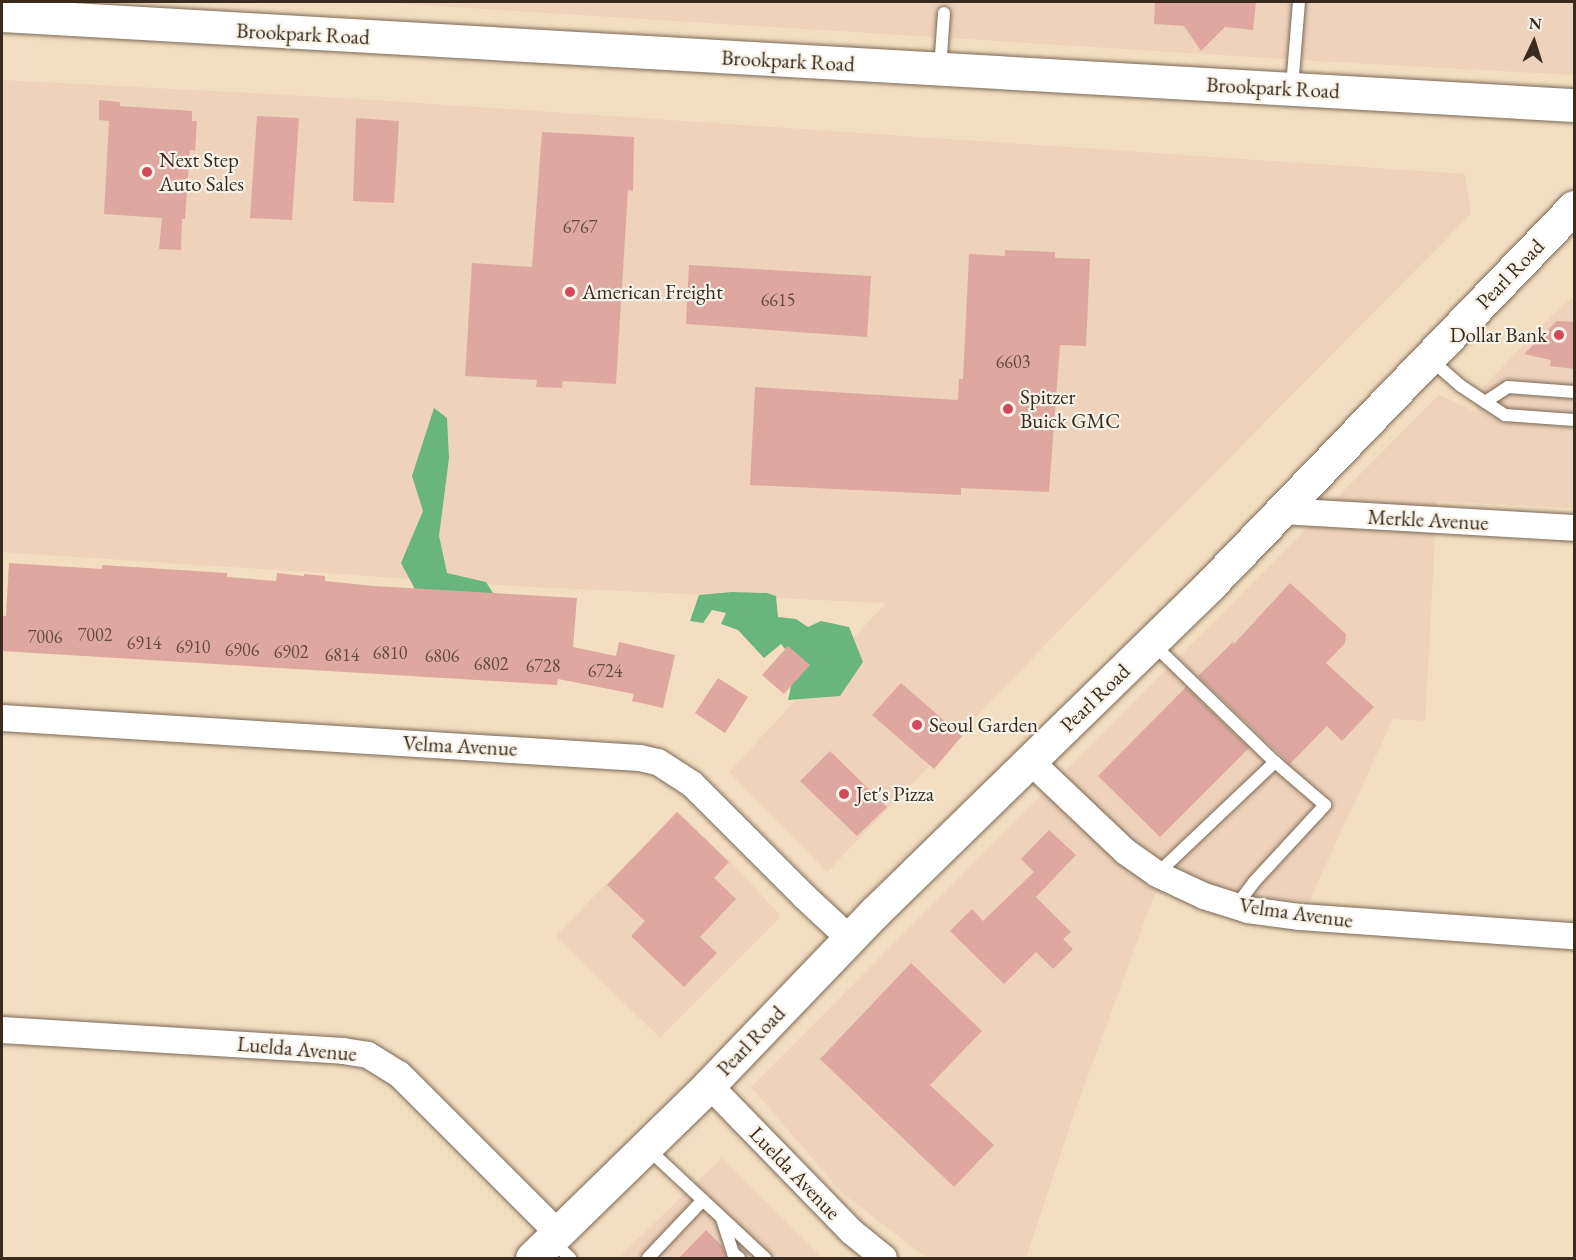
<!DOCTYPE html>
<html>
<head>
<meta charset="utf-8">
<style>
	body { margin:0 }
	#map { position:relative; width:1576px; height:1260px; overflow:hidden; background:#f3dec1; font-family:"EB Garamond",serif }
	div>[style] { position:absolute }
	.built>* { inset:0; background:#eed2bb }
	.forest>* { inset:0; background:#68b57e }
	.building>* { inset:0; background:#dea8a1 }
	.roads { filter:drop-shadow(0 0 2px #7b6957) drop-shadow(0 0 2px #7b6957) }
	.service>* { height:12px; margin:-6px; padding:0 6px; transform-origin:6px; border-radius:6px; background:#fff }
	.minor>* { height:26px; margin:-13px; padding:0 13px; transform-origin:13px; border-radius:13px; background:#fff }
	.primary>* { height:33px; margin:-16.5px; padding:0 16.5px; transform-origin:16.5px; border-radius:16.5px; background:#fff }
	.dots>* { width:16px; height:16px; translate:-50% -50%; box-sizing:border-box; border:3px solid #f7f3e8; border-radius:50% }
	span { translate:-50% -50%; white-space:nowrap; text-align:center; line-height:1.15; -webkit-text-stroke:4.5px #f7f3e8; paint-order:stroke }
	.number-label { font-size:18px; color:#644a3f }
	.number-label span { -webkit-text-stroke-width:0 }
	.street-label { font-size:21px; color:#3b2a1e }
	.poi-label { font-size:21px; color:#3b2a1e }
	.left { translate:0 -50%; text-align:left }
	.right { translate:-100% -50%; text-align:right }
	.frame { position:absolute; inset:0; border:3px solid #3b2a1e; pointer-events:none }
	.north { position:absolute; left:1504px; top:12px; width:60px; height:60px; -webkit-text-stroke:4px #f7f3e8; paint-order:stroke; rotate:4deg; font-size:16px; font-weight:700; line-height:24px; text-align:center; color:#3b2a1e }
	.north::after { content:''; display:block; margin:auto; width:21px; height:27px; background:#3b2a1e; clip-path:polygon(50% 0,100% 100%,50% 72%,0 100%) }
</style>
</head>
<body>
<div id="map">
	<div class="built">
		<div style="clip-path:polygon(373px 2px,1574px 2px,1574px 75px,1317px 61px)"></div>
		<div style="clip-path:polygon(2px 80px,344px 98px,1465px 174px,1471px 214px,1077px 612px,827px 872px,729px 772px,886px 603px,533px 587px,2px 552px)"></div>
		<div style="clip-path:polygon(1574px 296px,1574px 508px,1437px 501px,1425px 721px,1393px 719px,1309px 901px,1155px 893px,1075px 1111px,1026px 1258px,927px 1258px,842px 1193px,751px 1087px,1439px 395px,1476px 412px,1484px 386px,1550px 317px)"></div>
		<div style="clip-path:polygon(678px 812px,731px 862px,780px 915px,779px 919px,660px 1038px,555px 936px)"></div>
		<div style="clip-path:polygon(722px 1158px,823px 1258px,618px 1258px)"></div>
	</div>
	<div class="forest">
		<div style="clip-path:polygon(434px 408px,447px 418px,449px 458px,439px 536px,447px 573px,486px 582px,500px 604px,474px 601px,459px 591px,450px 605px,426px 610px,401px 563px,423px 511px,412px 476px)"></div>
		<div style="clip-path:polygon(732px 592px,767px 593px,776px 596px,778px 617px,796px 619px,808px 627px,821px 621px,849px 627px,863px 662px,840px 696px,788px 700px,792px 682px,791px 656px,781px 644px,764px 658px,738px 630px,721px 624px,726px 613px,712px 610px,703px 623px,690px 621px,699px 595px)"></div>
	</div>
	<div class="building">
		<div style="clip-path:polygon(1155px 2px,1256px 2px,1253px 30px,1225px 27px,1201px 51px,1184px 26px,1154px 24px)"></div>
		<div style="clip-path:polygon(99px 100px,120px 102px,120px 106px,192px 111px,192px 121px,197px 121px,195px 151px,190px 150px,185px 219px,182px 219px,181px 250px,159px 249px,162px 218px,104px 214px,109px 121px,99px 120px)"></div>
		<div style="clip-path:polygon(257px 116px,299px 118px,292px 220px,250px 218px)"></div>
		<div style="clip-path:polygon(356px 118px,399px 121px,394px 203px,353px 201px)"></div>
		<div style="clip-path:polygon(542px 132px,634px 137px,633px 191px,628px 190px,616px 384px,563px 381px,562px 388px,536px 387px,537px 380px,465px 376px,472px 263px,532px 267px)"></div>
		<div style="clip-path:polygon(1005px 250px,1055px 252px,1055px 258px,1090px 259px,1086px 346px,1060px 345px,1049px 492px,961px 488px,961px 495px,750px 485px,755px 387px,958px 400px,959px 379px,963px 379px,969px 254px,1005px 256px)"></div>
		<div style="clip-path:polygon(689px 265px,871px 276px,867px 337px,686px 324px)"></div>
		<div style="clip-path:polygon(1557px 321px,1575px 322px,1575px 369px,1550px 366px,1551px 360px,1524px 354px)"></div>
		<div style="clip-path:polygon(9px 563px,102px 569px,102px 565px,227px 573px,227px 577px,276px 581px,277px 573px,304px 576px,304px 574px,325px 576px,325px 581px,374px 586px,577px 598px,573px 647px,616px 656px,619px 642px,675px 655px,663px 708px,632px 701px,634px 694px,558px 679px,557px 685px,2px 651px,2px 616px,6px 616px)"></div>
		<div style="clip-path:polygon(1290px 583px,1346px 634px,1345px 643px,1326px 663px,1374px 707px,1342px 741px,1327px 726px,1290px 764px,1198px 676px,1233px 642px,1234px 644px)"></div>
		<div style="clip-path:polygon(788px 646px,810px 665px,784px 694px,762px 675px)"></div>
		<div style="clip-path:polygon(718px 678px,748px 697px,725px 733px,695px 713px)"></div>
		<div style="clip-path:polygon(901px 683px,962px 736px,934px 769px,872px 715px)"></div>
		<div style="clip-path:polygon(1186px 687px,1249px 748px,1160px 837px,1098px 776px)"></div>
		<div style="clip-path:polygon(830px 751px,887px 807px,857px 836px,800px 781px)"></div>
		<div style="clip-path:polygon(677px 812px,729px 862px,714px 878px,736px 899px,700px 937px,717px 953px,684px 987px,631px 936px,645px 921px,607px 885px)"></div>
		<div style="clip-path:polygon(1049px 830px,1076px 855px,1036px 897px,1071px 932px,1063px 939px,1073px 949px,1053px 969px,1036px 952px,1004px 984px,950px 931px,972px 909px,983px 921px,1034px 872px,1021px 859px)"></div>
		<div style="clip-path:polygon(911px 963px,982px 1031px,930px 1085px,994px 1145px,954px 1187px,820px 1059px)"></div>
		<div style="clip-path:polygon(706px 1230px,722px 1246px,727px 1258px,679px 1258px)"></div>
	</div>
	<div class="roads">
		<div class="service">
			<div style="left:940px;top:69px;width:56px;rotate:-85.9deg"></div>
			<div style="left:1292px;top:87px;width:85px;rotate:-85.3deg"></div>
			<div style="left:1430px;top:359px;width:41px;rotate:41.1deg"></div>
			<div style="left:1461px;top:386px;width:53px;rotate:33.4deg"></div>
			<div style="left:1505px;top:415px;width:69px;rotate:4.1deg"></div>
			<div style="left:1485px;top:402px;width:27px;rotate:-33deg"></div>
			<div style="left:1508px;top:387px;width:66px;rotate:4.3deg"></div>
			<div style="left:1152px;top:643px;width:171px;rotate:44.1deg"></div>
			<div style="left:1275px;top:762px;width:163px;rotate:136.5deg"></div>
			<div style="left:1236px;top:906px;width:30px;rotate:-53deg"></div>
			<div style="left:1254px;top:882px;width:105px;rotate:-47.3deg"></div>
			<div style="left:1325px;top:805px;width:66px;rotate:-139.3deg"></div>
			<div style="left:646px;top:1147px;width:163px;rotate:43deg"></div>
			<div style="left:722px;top:1219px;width:36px;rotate:72deg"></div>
			<div style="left:733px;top:1253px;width:8px;rotate:40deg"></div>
			<div style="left:552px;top:1241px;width:25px;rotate:43deg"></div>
			<div style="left:648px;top:1258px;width:80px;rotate:-46.5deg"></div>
		</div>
		<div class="minor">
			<div style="left:1281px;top:511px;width:293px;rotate:3.3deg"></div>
			<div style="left:2px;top:718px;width:639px;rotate:3.59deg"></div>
			<div style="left:640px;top:758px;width:18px;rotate:13deg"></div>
			<div style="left:658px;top:762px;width:40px;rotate:32.9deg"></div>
			<div style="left:692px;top:784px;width:160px;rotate:45deg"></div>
			<div style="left:805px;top:897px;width:60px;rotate:43deg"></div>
			<div style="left:1030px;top:761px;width:132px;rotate:43.5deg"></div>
			<div style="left:1126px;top:852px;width:38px;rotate:35deg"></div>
			<div style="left:1157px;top:874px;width:52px;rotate:25.1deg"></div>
			<div style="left:1204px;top:896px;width:46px;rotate:17.7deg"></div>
			<div style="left:1248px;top:910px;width:51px;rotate:7.8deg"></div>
			<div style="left:1299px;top:917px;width:276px;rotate:4deg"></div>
			<div style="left:2px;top:1030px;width:342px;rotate:3.5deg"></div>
			<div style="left:343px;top:1051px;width:25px;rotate:9deg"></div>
			<div style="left:368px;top:1055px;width:36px;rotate:32deg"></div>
			<div style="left:399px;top:1074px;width:225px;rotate:45deg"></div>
			<div style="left:709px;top:1085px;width:205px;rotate:45.8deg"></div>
			<div style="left:852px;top:1232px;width:41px;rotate:39.1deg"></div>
		</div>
		<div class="primary">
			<div style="left:2px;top:15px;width:1575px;rotate:3.28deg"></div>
			<div style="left:532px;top:1258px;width:248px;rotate:-44.3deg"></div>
			<div style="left:709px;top:1085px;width:240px;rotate:-46.2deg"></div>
			<div style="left:875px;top:912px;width:467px;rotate:-44.3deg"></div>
			<div style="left:1209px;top:586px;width:526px;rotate:-46.08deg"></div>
		</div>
	</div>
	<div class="dots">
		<div style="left:147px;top:172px;background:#d1495b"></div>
		<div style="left:570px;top:292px;background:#d1495b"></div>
		<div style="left:1559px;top:335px;background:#d1495b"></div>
		<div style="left:1008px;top:409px;background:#d1495b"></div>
		<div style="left:917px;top:725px;background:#d1495b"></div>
		<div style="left:844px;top:794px;background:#d1495b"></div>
	</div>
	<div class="number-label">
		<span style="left:580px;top:227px">6767</span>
		<span style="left:778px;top:300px">6615</span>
		<span style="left:1013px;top:362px">6603</span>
		<span style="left:95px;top:635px">7002</span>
		<span style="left:45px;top:637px">7006</span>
		<span style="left:144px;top:643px">6914</span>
		<span style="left:193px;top:647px">6910</span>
		<span style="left:242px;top:650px">6906</span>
		<span style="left:291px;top:652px">6902</span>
		<span style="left:390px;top:653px">6810</span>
		<span style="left:342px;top:655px">6814</span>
		<span style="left:442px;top:656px">6806</span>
		<span style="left:491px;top:664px">6802</span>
		<span style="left:543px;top:666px">6728</span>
		<span style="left:605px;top:671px">6724</span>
	</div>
	<div class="street-label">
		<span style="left:303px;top:34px;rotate:3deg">Brookpark Road</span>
		<span style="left:788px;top:61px;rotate:3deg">Brookpark Road</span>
		<span style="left:1273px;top:88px;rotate:3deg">Brookpark Road</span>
		<span style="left:1510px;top:274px;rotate:-46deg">Pearl Road</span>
		<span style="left:1428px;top:520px;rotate:3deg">Merkle Avenue</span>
		<span style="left:1095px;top:698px;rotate:-44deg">Pearl Road</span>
		<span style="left:460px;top:746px;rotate:3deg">Velma Avenue</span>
		<span style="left:1296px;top:913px;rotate:8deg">Velma Avenue</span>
		<span style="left:751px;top:1041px;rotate:-46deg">Pearl Road</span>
		<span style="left:297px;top:1049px;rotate:5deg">Luelda Avenue</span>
		<span style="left:795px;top:1173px;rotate:46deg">Luelda Avenue</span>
	</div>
	<div class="poi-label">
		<span class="left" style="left:159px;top:172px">Next Step<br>Auto Sales</span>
		<span class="left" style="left:582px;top:292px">American Freight</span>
		<span class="right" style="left:1547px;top:335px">Dollar Bank</span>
		<span class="left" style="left:1020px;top:409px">Spitzer<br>Buick GMC</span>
		<span class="left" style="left:929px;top:725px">Seoul Garden</span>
		<span class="left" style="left:856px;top:794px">Jet's Pizza</span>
	</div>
	<div class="frame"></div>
	<div class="north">N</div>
</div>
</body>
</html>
